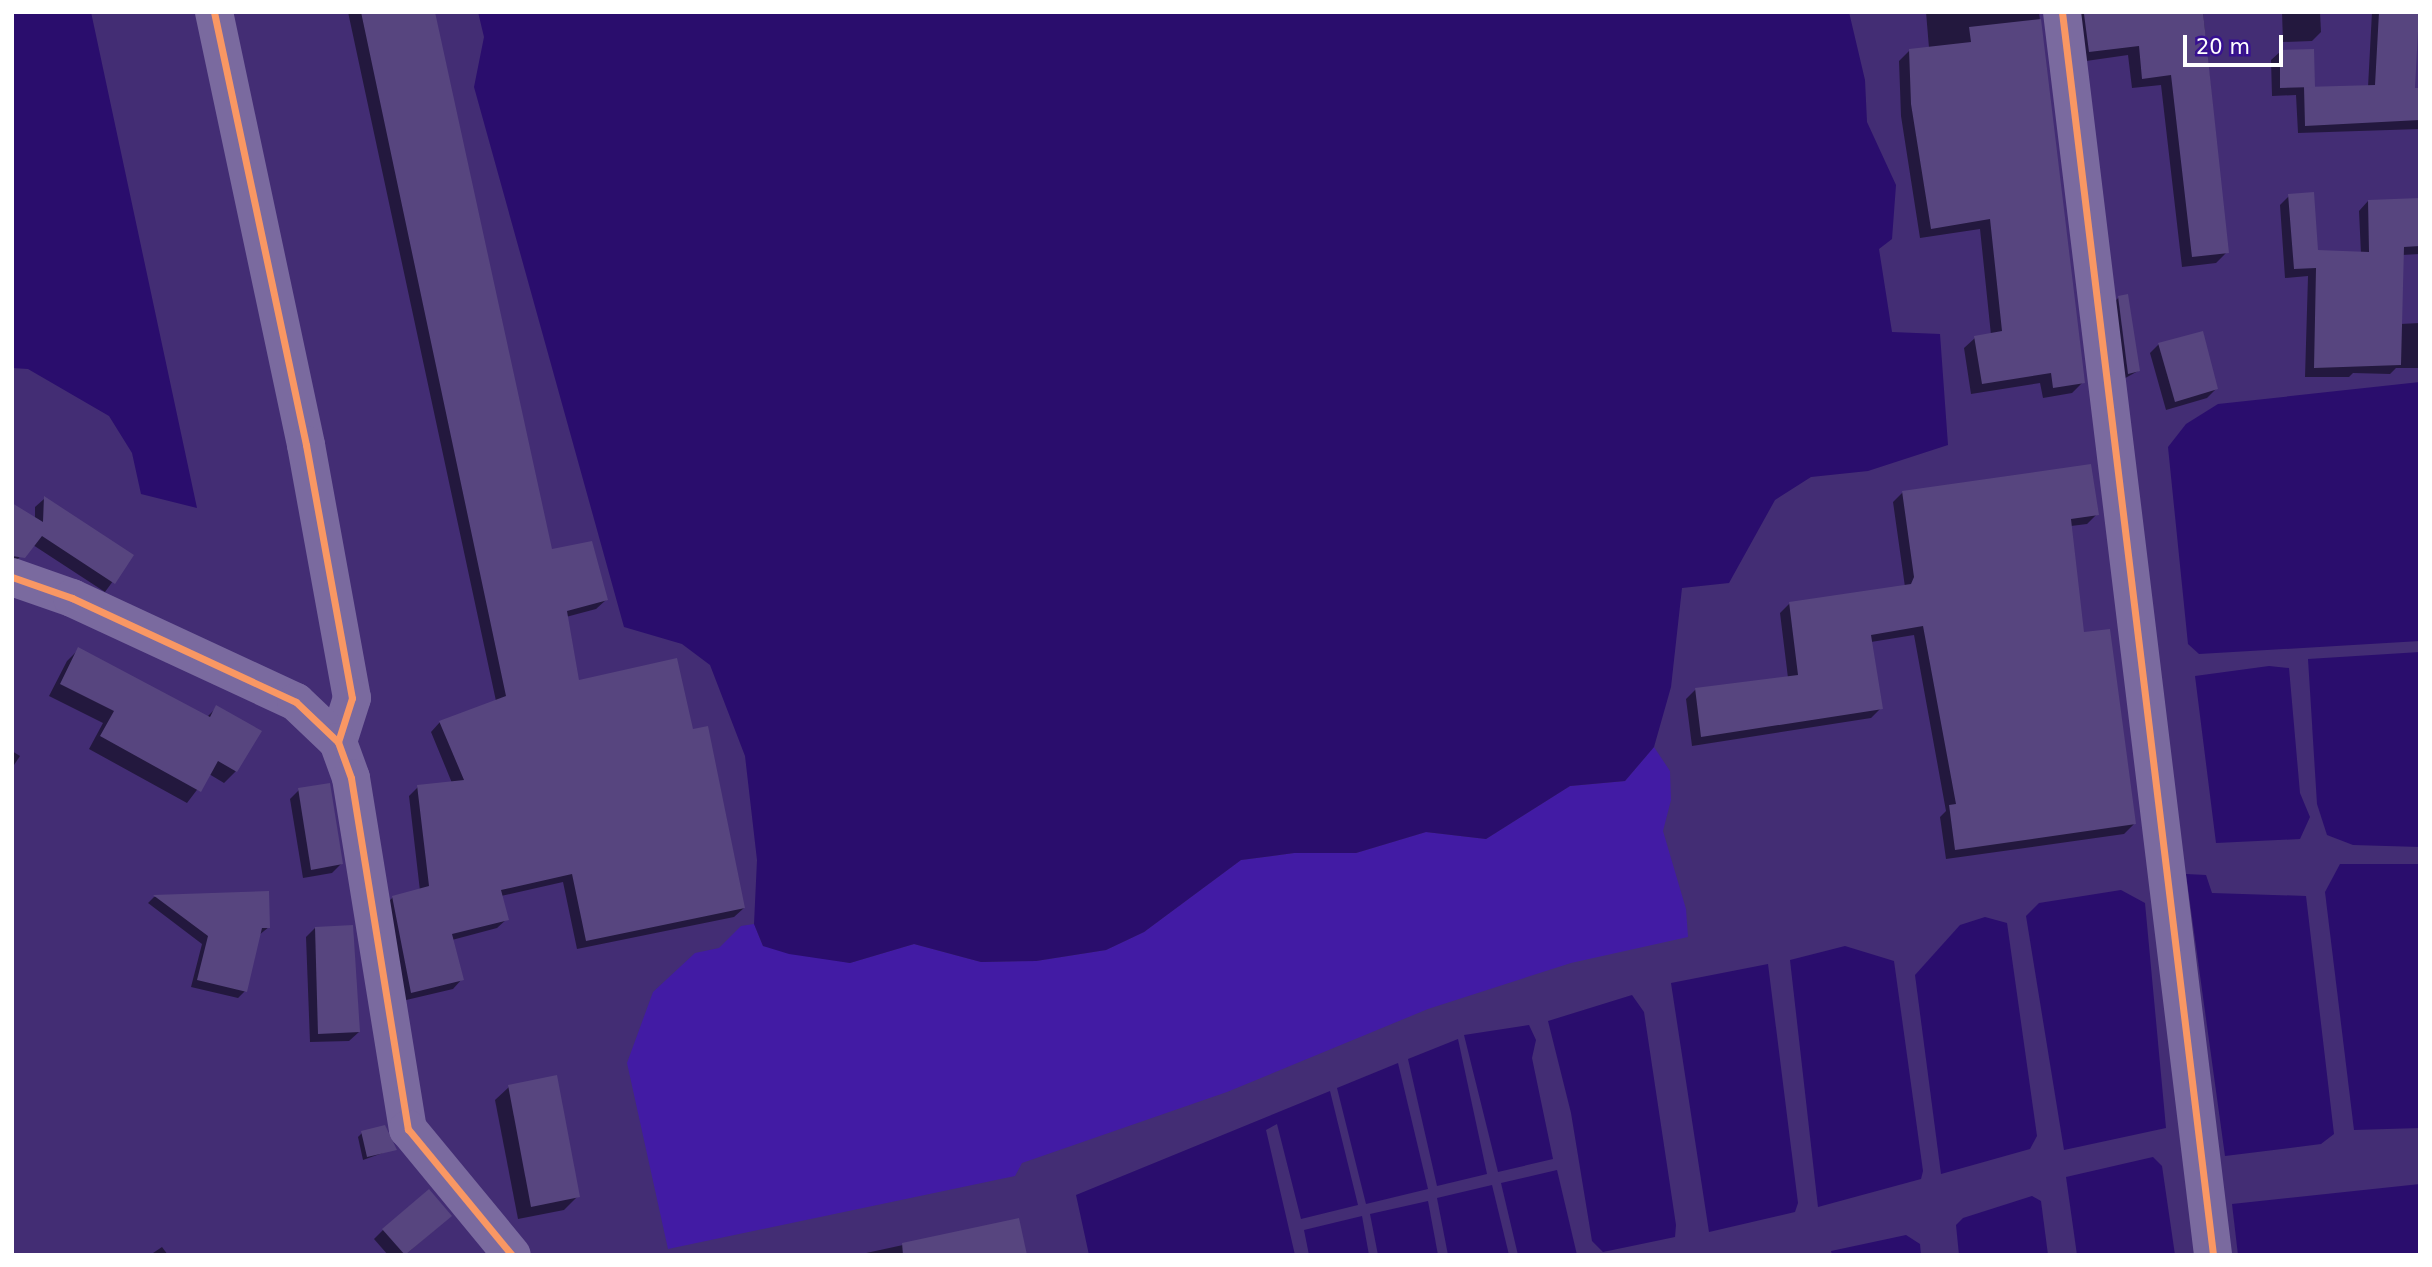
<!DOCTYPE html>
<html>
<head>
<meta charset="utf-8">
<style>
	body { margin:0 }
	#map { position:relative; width:2432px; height:1267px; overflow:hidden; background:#432d74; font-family:"DejaVu Sans",sans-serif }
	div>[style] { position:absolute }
	.green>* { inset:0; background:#421ba4 }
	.water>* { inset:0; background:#2a0d6d }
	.shadow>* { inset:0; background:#0007 }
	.building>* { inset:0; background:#57457f }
	.minor>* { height:38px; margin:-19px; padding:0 19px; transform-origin:19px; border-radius:19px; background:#7a6a9f }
	.cycleway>* { height:7px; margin:-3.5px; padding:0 3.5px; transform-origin:3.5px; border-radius:3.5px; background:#f99763 }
	span { translate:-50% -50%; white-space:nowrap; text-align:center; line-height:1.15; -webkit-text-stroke:7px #371091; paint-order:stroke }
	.frame { position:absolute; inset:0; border:14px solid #fff; pointer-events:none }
	.scale { position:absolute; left:2183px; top:35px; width:100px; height:32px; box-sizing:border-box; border:4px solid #fff; border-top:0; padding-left:9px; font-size:21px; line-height:24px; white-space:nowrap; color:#fff; -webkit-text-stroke:5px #371091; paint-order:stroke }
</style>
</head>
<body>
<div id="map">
	<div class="green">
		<div style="clip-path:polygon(1654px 747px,1670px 771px,1671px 800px,1663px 831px,1686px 909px,1688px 937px,1571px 963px,1428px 1009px,1227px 1092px,1022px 1163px,1015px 1176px,668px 1249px,627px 1063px,653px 992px,695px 953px,719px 948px,741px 926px,754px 924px,763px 946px,850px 963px,914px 944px,981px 962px,1036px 961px,1106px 950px,1144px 932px,1241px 860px,1294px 853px,1356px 853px,1426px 832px,1486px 839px,1570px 786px,1625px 781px)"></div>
	</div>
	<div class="water">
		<div style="clip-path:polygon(12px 12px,91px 12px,197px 508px,141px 494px,132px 453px,109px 416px,28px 369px,12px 368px)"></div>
		<div style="clip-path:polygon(478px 12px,1849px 12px,1865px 80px,1867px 122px,1896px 185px,1892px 239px,1879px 249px,1892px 332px,1940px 334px,1948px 445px,1868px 471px,1811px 477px,1775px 500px,1729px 583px,1682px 588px,1671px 687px,1654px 747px,1625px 781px,1570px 786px,1486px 839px,1426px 832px,1356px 853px,1294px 853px,1241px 860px,1144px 932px,1106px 950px,1036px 961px,981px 962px,914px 944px,850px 963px,789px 954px,763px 946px,754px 924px,757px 860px,745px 756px,710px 665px,682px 644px,624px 627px,474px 87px,484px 37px)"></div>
		<div style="clip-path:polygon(2420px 382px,2420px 641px,2199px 654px,2188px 644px,2168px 447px,2186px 424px,2218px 404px)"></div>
		<div style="clip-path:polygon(2420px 652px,2420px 847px,2353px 845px,2327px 835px,2317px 804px,2308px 659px)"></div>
		<div style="clip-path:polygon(2269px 666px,2289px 668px,2300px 793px,2310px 817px,2300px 839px,2216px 843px,2195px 676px)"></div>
		<div style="clip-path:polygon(2340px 864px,2420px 864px,2420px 1128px,2354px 1130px,2325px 892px)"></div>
		<div style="clip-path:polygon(2186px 874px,2206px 875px,2212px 893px,2306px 896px,2334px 1134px,2321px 1144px,2225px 1156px)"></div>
		<div style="clip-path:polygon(2121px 890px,2145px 903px,2166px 1128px,2064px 1150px,2026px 916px,2039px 903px)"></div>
		<div style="clip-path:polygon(1985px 917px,2007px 923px,2037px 1136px,2030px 1149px,1941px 1174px,1915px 975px,1960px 925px)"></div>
		<div style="clip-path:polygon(1845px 946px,1894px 961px,1923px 1171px,1921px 1179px,1818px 1207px,1790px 960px)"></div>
		<div style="clip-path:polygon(1768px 964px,1798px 1203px,1795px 1212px,1709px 1232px,1671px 983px)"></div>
		<div style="clip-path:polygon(1632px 995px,1644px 1012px,1676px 1225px,1675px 1237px,1603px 1252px,1592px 1241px,1571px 1113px,1548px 1021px)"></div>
		<div style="clip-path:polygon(1529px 1025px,1536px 1040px,1532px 1058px,1553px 1159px,1498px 1172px,1464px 1035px)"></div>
		<div style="clip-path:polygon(1458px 1039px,1487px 1174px,1437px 1186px,1408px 1059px)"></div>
		<div style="clip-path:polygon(1398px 1063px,1428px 1189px,1366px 1204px,1337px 1088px)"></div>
		<div style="clip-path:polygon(1330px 1091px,1358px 1205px,1301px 1219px,1277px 1124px,1266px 1130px,1295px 1255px,1089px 1255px,1076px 1195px)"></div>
		<div style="clip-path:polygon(2153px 1157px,2162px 1166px,2175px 1255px,2077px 1255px,2066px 1177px)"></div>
		<div style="clip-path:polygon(1557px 1170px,1577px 1255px,1518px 1255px,1501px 1183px)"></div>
		<div style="clip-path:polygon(2420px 1184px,2420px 1255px,2238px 1255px,2232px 1204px)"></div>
		<div style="clip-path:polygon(1492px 1185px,1509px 1255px,1448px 1255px,1437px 1198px)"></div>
		<div style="clip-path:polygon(2032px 1196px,2041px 1201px,2048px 1255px,1959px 1255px,1956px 1225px,1963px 1218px)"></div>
		<div style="clip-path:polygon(1428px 1201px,1438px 1255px,1378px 1255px,1370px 1214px)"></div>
		<div style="clip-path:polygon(1362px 1216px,1369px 1255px,1309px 1255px,1304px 1230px)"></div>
		<div style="clip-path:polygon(1906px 1235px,1920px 1244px,1921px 1255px,1832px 1255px,1831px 1251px)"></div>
	</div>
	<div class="shadow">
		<div style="clip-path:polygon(348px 12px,434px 12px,551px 551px,606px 600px,596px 609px,566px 617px,578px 682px,692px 731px,744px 908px,734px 917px,577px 949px,563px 882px,501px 896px,507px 919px,497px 928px,452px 940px,462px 979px,453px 989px,402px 1001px,384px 907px,393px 897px,420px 891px,409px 796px,418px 787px,452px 783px,431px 732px,440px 722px,496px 701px)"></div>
		<div style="clip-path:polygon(1926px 12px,2039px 12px,2083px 382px,2072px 393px,2043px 398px,2040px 383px,1971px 394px,1964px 348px,1975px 338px,1991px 335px,1980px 229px,1920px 238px,1901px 116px,1899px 61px,1910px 50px,1929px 48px)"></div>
		<div style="clip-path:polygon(2070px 12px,2203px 12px,2227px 252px,2216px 263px,2182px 267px,2161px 85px,2132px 88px,2128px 55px,2079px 62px)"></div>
		<div style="clip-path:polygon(2282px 12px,2320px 12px,2321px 32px,2312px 41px,2283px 42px)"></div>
		<div style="clip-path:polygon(2372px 12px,2417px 12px,2413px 89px,2420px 90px,2420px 129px,2298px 133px,2296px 95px,2272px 96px,2271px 60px,2281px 51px,2310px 89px,2368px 87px)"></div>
		<div style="clip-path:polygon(2289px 196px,2316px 252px,2361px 254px,2359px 211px,2368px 201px,2420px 199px,2420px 254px,2402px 255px,2400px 324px,2420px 323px,2420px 368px,2396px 368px,2390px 374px,2353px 373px,2349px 377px,2305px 377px,2308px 276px,2285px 278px,2280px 205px)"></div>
		<div style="clip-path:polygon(2119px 297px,2138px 371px,2120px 381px,2111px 306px)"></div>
		<div style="clip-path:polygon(2159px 344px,2216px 389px,2207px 398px,2166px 410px,2150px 353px)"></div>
		<div style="clip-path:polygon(1903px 492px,2097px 514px,2087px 524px,2071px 526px,2083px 634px,2134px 824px,2124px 834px,1946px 859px,1940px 817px,1946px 811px,1914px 635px,1871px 642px,1881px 708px,1871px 718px,1692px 746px,1686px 699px,1696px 689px,1788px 678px,1780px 613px,1790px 603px,1905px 587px,1893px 502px)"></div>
		<div style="clip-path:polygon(44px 499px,132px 555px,105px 592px,33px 545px,12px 564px,12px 505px,35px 519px,35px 507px)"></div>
		<div style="clip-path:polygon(79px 649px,207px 717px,216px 708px,236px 771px,224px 783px,209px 774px,187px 803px,89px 749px,103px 723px,49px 696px,67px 661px)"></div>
		<div style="clip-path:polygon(12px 751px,20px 756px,12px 768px)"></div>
		<div style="clip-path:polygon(299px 790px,341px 864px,332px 873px,303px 878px,290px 799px)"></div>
		<div style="clip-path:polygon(268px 893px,269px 927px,259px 935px,245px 991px,238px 998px,191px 987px,202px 944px,148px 903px,154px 897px)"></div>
		<div style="clip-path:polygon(315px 928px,359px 1032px,349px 1041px,310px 1042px,306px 937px)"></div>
		<div style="clip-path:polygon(509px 1087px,578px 1196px,564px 1210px,518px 1219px,495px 1100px)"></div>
		<div style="clip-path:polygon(362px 1133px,394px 1149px,363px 1160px,358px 1137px)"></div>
		<div style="clip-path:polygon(1018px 1220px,1026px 1255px,857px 1255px)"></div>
		<div style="clip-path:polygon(440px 1225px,405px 1255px,388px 1255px,374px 1239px,383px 1230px)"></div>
		<div style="clip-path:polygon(162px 1247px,168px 1255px,150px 1255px)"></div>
	</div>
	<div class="building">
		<div style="clip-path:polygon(361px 12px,435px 12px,552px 549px,592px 541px,608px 600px,567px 611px,579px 680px,677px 658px,693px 729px,708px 726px,745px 908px,586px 941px,572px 874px,501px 890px,509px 920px,452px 934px,464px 980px,411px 993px,392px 896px,429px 886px,417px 785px,464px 780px,439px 721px,506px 696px)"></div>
		<div style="clip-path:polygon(2088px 12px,2203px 12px,2229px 253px,2192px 257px,2171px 75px,2142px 79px,2139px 46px,2089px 52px,2084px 14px)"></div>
		<div style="clip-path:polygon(2379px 12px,2419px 12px,2415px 88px,2420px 88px,2420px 120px,2305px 126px,2304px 87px,2375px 85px)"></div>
		<div style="clip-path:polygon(2041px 19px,2085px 383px,2053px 388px,2051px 373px,1982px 384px,1974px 336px,2002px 331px,1990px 219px,1931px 229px,1911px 104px,1909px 49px,1971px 42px,1969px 27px)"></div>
		<div style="clip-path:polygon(2314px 49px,2315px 87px,2280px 88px,2280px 50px)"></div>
		<div style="clip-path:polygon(2314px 192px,2318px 250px,2369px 252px,2368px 200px,2420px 198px,2420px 246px,2404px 247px,2401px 365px,2314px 368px,2316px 268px,2294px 269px,2288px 194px)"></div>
		<div style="clip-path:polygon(2128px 294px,2140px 371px,2128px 374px,2118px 296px)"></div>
		<div style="clip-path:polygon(2203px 331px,2218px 389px,2175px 402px,2158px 343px)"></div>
		<div style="clip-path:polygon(2091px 464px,2099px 515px,2071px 519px,2084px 632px,2110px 629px,2136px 824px,1955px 850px,1949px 805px,1956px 804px,1923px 626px,1871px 635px,1883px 709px,1701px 737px,1695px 688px,1798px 675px,1789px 602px,1911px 584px,1914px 577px,1902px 491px)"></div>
		<div style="clip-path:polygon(44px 496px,134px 555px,115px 584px,42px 536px,25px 558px,12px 556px,12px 503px,43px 522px)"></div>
		<div style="clip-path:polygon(78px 647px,210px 717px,216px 705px,262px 731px,237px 772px,218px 761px,201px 792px,100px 736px,114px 711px,60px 684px)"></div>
		<div style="clip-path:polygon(330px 783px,343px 864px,311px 870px,298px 788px)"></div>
		<div style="clip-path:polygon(269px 891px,270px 928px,262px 928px,247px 992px,197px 980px,208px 936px,153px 895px)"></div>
		<div style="clip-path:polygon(353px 925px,360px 1032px,318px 1034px,315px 927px)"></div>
		<div style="clip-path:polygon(557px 1075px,580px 1197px,531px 1207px,508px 1085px)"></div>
		<div style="clip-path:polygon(385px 1125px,397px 1150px,367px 1157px,361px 1131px)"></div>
		<div style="clip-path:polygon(429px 1189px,452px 1216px,405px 1255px,382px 1229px)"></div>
		<div style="clip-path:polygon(1019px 1218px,1027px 1255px,903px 1255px,902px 1243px)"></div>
	</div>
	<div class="minor">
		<div style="left:214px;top:12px;width:443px;rotate:78deg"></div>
		<div style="left:306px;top:445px;width:257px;rotate:79.7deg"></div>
		<div style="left:352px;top:698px;width:46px;rotate:107.7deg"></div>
		<div style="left:2062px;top:12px;width:1252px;rotate:83.07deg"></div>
		<div style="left:12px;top:577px;width:64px;rotate:19.3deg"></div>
		<div style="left:72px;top:598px;width:247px;rotate:24.9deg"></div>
		<div style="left:296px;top:702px;width:58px;rotate:43.6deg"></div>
		<div style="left:338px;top:742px;width:38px;rotate:70deg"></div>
		<div style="left:351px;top:778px;width:356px;rotate:80.8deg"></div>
		<div style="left:408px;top:1129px;width:163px;rotate:50.5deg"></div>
	</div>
	<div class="cycleway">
		<div style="left:214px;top:12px;width:443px;rotate:78deg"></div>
		<div style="left:306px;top:445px;width:257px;rotate:79.7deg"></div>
		<div style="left:352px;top:698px;width:46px;rotate:107.7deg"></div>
		<div style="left:2062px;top:12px;width:1252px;rotate:83.07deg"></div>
		<div style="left:12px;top:577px;width:64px;rotate:19.3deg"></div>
		<div style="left:72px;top:598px;width:247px;rotate:24.9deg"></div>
		<div style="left:296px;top:702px;width:58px;rotate:43.6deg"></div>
		<div style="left:338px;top:742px;width:38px;rotate:70deg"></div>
		<div style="left:351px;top:778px;width:356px;rotate:80.8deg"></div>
		<div style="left:408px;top:1129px;width:163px;rotate:50.5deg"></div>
	</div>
	<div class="frame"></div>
	<div class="scale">20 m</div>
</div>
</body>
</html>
